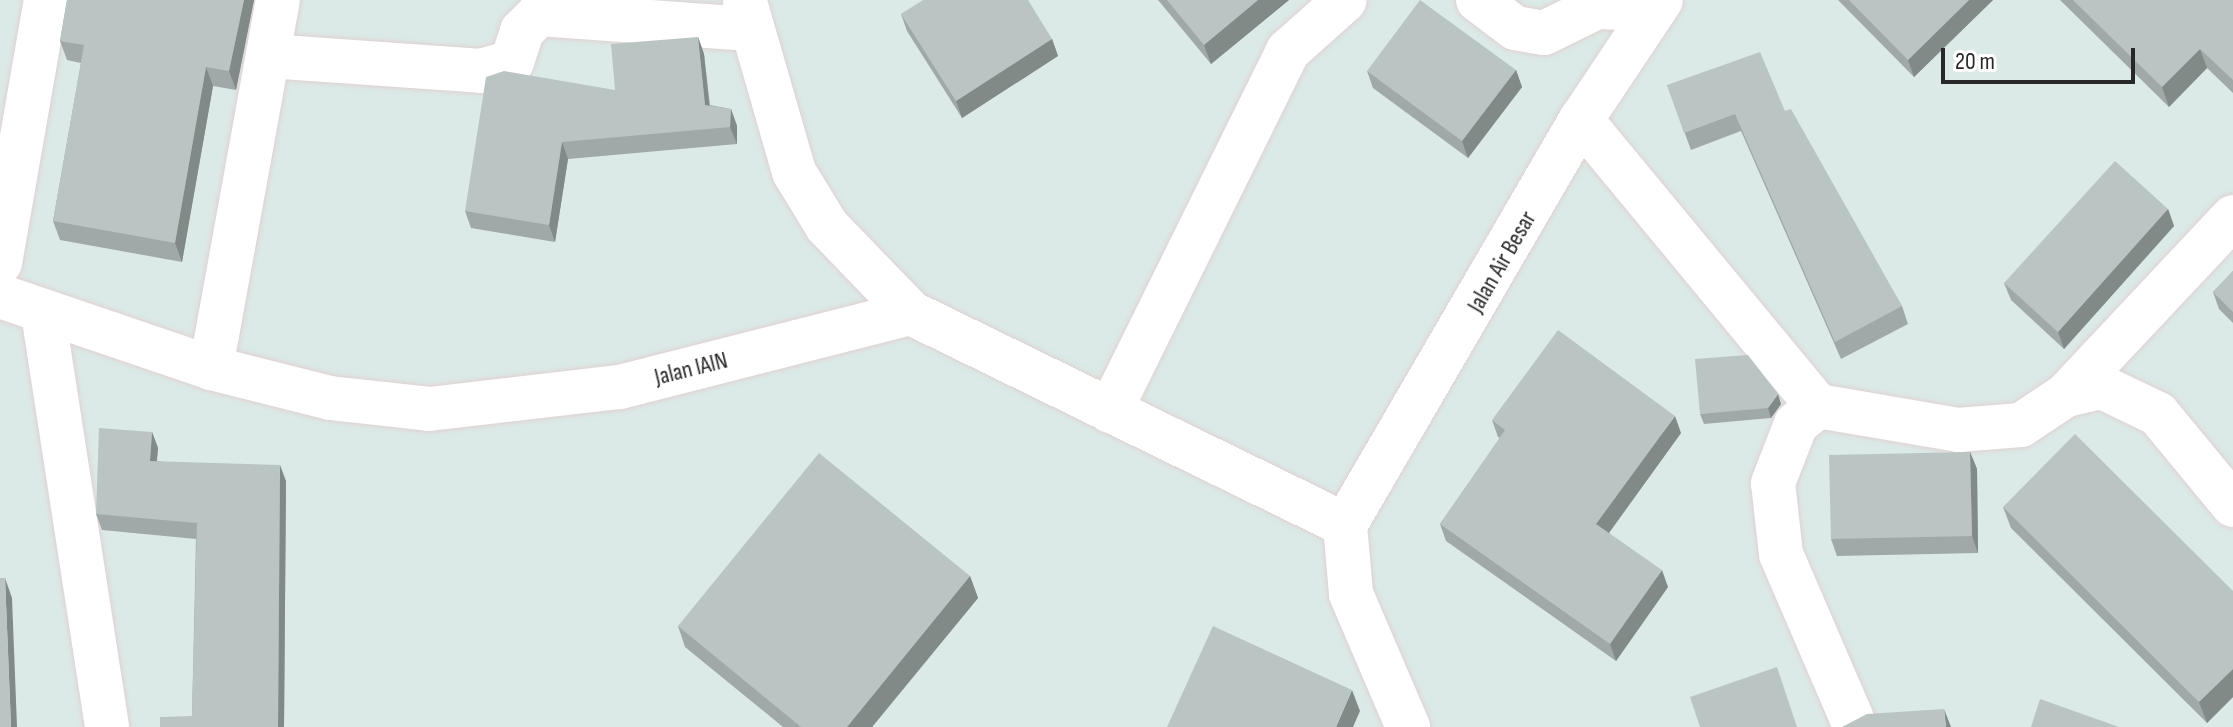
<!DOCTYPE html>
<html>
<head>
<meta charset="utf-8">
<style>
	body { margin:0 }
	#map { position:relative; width:2233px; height:727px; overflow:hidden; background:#dbeae7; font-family:"Sofia Sans Condensed",sans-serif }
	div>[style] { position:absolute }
	.roads { filter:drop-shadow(0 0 2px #e0d1d0) drop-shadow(0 0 2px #e0d1d0) }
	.street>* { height:44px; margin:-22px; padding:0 22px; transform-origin:22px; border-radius:22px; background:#fff }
	.secondary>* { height:44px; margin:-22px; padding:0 22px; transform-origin:22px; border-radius:22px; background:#fff }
	.wall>* { inset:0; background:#a0a9a8 }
	.shaded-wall>* { inset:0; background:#828a88 }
	.building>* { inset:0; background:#bac5c3 }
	span { translate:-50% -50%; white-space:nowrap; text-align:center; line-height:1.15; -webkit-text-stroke:8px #fff; paint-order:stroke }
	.street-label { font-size:24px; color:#282828 }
	.scale { position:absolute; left:1941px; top:48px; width:194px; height:36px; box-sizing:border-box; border:4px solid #282828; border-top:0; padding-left:10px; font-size:24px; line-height:28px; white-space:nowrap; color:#282828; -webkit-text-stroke:6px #fff; paint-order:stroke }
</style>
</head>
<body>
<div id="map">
	<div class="roads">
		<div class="street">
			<div style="left:1478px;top:0;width:46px;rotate:37.1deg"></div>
			<div style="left:1515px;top:28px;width:29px;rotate:10deg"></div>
			<div style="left:1544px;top:33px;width:59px;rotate:-26.1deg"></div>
			<div style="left:1597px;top:7px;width:58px;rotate:2deg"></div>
			<div style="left:745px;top:2px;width:177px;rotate:73.9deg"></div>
			<div style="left:794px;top:172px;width:63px;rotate:58.6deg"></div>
			<div style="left:827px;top:226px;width:121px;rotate:46deg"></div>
			<div style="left:268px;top:56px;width:214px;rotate:4deg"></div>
			<div style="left:481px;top:71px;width:32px;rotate:-16deg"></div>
			<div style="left:512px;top:62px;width:33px;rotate:-72deg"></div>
			<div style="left:522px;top:31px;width:24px;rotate:-45deg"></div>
			<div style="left:539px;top:14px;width:212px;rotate:4.1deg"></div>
			<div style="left:1581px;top:120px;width:371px;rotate:50.4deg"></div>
			<div style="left:0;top:263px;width:267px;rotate:-80.1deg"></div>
			<div style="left:43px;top:313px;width:419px;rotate:81.2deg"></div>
			<div style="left:211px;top:368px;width:374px;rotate:-79.7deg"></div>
			<div style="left:2066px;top:395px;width:244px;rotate:-46.8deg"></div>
			<div style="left:1110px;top:411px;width:402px;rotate:-63.7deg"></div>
			<div style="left:1288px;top:51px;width:76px;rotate:-41.8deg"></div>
			<div style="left:1852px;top:719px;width:180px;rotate:-113.3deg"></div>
			<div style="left:1781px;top:554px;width:71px;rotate:-96.4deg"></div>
			<div style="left:1773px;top:483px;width:63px;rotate:-68.7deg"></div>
			<div style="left:1796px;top:424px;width:28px;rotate:-39deg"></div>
			<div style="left:1818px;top:406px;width:142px;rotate:9.7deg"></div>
			<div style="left:1958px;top:430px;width:63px;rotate:-4.5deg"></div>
			<div style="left:2021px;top:425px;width:54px;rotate:-33.7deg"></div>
			<div style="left:2066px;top:395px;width:37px;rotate:-13deg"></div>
			<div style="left:2102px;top:387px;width:62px;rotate:25.7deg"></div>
			<div style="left:2158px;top:414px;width:118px;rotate:50.5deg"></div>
		</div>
		<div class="secondary">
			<div style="left:0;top:296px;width:223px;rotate:18.8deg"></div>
			<div style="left:211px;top:368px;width:123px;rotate:14.1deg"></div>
			<div style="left:330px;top:398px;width:100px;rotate:6.3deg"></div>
			<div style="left:429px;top:409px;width:192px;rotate:-6.6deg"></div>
			<div style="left:620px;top:387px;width:300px;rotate:-14.3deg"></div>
			<div style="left:911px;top:313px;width:483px;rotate:26deg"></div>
			<div style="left:1345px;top:525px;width:469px;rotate:-59.8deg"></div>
			<div style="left:1581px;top:120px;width:144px;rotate:-56.3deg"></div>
			<div style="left:1345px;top:525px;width:69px;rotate:85deg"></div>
			<div style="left:1351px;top:594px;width:145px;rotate:66.8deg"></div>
		</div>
	</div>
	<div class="wall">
		<div style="clip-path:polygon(67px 0,254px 0,236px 90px,213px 86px,182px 262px,60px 240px,53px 221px,81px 63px,67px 60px,60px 41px)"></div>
		<div style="clip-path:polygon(1158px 0,1289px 0,1211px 64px)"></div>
		<div style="clip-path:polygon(1838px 0,1993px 0,1914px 77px)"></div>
		<div style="clip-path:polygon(2060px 0,2233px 0,2233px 93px,2207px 68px,2169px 107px)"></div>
		<div style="clip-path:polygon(901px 14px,1052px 39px,1058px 56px,962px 118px,907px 31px)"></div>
		<div style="clip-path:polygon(698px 37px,704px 54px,710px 105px,731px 109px,737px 126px,737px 144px,568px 159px,555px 242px,471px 228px,465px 211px,615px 90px)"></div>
		<div style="clip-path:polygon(1516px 70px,1522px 87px,1468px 158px,1373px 88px,1367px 71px)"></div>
		<div style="clip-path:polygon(1667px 85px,1785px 111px,1902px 306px,1908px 324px,1841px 359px,1741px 131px,1691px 150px)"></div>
		<div style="clip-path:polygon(2168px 209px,2174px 226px,2064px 349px,2011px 300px,2004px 283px)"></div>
		<div style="clip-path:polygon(2233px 271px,2233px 323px,2219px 309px,2213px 292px)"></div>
		<div style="clip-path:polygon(1781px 404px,1771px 418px,1704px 424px,1700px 414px)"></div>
		<div style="clip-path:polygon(1492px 420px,1681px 433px,1609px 533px,1668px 587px,1616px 661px,1446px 541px,1440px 524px,1500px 438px,1498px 437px)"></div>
		<div style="clip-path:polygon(152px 432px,158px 448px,157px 461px,286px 481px,284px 727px,160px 727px,192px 716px,196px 539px,102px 530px,96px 514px)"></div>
		<div style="clip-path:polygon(1970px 452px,1977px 469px,1978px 553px,1837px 556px,1831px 539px)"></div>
		<div style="clip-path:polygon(2003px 507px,2233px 591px,2233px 697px,2207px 723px,2011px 528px)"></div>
		<div style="clip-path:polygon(970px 576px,978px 598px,872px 727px,783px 727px,685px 647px,678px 626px)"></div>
	</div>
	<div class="shaded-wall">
		<div style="clip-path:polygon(244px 0,254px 0,236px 90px,229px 71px)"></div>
		<div style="clip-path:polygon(1258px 0,1289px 0,1211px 64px,1204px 45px)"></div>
		<div style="clip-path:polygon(1969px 0,1993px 0,1914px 77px,1908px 60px)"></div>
		<div style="clip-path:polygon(698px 37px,704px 54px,711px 122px,705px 105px)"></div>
		<div style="clip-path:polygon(1052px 39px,1058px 56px,962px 118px,956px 101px)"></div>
		<div style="clip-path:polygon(2200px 49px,2207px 68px,2169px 107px,2162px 87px)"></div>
		<div style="clip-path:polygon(206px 67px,213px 86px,182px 262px,175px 243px)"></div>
		<div style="clip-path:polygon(1516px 70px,1522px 87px,1468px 158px,1462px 141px)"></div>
		<div style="clip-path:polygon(731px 109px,737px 126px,737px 144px,730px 127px)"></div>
		<div style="clip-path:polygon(562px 142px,568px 159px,555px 242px,549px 225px)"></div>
		<div style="clip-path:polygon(2168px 209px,2174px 226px,2064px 349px,2058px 332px)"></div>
		<div style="clip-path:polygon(1778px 394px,1781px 404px,1771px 418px,1768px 408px)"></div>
		<div style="clip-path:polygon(1675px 416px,1681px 433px,1603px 541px,1596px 524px)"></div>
		<div style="clip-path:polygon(152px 432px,158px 448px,155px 477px,150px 461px)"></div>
		<div style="clip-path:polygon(1970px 452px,1977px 469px,1978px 553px,1972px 536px)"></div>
		<div style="clip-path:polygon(280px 465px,286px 481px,284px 727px,278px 727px)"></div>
		<div style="clip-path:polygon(1662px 570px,1668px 587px,1616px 661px,1610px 644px)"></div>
		<div style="clip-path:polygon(970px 576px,978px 598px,872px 727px,847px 727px)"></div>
		<div style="clip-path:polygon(5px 578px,12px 598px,17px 727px,11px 727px)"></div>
		<div style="clip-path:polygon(2233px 669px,2233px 697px,2207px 723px,2199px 702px)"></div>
		<div style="clip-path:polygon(1352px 690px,1360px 711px,1353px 727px,1336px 727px)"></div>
		<div style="clip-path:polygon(1944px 709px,1951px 727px,1946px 727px)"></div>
	</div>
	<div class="building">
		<div style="clip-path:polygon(67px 0,244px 0,229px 71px,206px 67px,175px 243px,53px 221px,84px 45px,60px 41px)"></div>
		<div style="clip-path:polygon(923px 0,1028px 0,1052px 39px,956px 101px,901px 14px)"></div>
		<div style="clip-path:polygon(1167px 0,1258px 0,1204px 45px)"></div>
		<div style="clip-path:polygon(1420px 0,1516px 70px,1462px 141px,1367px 71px)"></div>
		<div style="clip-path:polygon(1849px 0,1969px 0,1908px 60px)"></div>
		<div style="clip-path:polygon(2073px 0,2233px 0,2233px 80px,2200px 49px,2162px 87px)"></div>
		<div style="clip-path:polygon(698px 37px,705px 105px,731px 109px,730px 127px,562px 142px,549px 225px,465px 211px,486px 77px,504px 71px,615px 90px,611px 44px)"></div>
		<div style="clip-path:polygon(1760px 52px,1785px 111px,1791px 109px,1902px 306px,1835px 342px,1735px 114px,1684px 133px,1667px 85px)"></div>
		<div style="clip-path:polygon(2115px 161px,2168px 209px,2058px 332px,2004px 283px)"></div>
		<div style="clip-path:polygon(2233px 271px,2233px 312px,2213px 292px)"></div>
		<div style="clip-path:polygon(1558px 330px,1675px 416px,1596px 524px,1662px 570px,1610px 644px,1440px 524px,1505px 430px,1492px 420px)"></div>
		<div style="clip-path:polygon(1748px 355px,1778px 394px,1768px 408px,1700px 414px,1695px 359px)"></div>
		<div style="clip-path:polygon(99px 428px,152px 432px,150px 461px,280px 465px,278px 727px,160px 727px,160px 717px,192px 716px,197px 523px,96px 514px)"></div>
		<div style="clip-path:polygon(2075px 434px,2233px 591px,2233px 669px,2199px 702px,2003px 507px)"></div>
		<div style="clip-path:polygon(1970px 452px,1972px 536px,1831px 539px,1829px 455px)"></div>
		<div style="clip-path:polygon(819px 453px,970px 576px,847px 727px,801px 727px,678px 626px)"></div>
		<div style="clip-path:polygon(0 578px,5px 578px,11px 727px,0 727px)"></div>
		<div style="clip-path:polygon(1213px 626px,1352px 690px,1336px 727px,1167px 727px)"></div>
		<div style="clip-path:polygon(1777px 667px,1797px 727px,1700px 727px,1690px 697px)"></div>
		<div style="clip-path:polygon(2040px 699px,2119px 727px,2031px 727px)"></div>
		<div style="clip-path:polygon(1944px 709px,1946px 727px,1842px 727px,1867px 714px)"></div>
	</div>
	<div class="street-label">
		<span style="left:1502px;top:262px;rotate:-60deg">Jalan Air Besar</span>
		<span style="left:691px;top:369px;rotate:-14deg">Jalan IAIN</span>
	</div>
	<div class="scale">20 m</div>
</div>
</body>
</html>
